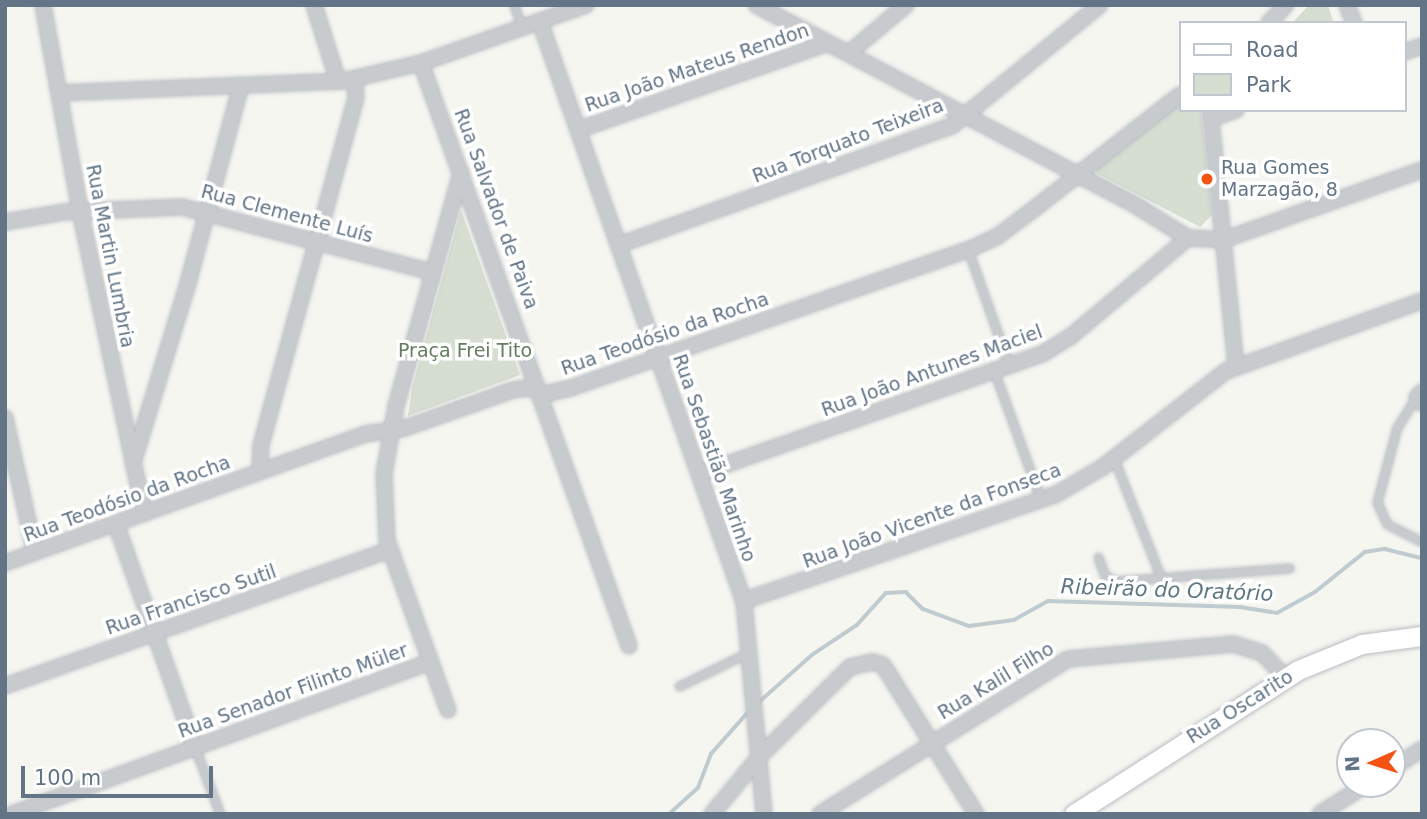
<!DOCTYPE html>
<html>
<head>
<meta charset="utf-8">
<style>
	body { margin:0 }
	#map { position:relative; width:1427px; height:819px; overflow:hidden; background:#f6f6f1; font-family:"DejaVu Sans",sans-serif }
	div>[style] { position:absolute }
	.green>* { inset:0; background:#d6ded2 }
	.stream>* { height:3.5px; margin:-1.75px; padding:0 1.75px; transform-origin:1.75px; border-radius:1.75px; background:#c0cbd0 }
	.roads { filter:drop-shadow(0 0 2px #b9bec3) drop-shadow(0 0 2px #b9bec3) }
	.service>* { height:7px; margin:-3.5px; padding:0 3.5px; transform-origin:3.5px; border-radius:3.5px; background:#c8cbce }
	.minor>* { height:14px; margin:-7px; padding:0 7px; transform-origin:7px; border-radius:7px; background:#c8cbce }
	.secondary>* { height:19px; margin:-9.5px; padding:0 9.5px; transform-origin:9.5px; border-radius:9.5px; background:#fff }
	.dots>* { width:19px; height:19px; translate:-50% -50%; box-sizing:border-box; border:4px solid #fff; border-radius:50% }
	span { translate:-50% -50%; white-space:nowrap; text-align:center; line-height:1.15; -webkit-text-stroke:7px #fff; paint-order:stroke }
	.street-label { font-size:19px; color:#627486 }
	.poi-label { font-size:19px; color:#627486 }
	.left { translate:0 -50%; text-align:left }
	.park-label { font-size:19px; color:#657c61 }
	.water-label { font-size:21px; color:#5d7783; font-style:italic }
	.frame { position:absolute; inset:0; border:7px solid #627486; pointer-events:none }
	.legend { position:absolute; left:1179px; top:21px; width:228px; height:91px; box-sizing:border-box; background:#fff; border:2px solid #c0c7cf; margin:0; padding:9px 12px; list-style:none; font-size:21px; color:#627486 }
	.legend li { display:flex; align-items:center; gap:14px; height:35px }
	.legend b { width:35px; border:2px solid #c0c7cf }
	.north { position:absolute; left:1336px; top:728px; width:70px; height:70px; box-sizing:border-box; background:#fff; border:2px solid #c0c7cf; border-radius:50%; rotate:267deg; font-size:19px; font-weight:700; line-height:28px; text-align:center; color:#627486 }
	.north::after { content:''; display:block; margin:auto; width:24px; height:32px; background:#f45314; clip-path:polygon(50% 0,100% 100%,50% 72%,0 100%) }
	.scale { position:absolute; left:21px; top:766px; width:192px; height:32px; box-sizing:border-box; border:4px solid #627486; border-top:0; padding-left:9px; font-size:21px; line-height:24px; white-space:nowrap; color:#627486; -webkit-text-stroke:5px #fff; paint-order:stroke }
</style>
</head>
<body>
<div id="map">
	<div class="green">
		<div style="clip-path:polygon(1309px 5px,1328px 5px,1334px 23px,1292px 23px)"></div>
		<div style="clip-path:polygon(1180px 102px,1180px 110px,1201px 110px,1212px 215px,1200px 227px,1096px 173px,1097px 168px)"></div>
		<div style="clip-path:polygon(461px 210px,520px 375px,408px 416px,412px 388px)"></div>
	</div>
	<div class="stream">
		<div style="left:758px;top:703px;width:72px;rotate:-41.6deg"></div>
		<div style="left:812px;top:655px;width:54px;rotate:-33.7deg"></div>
		<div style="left:857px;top:625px;width:43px;rotate:-47.8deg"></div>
		<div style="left:886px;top:593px;width:20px;rotate:-3deg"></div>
		<div style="left:906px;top:592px;width:24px;rotate:45deg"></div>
		<div style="left:923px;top:609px;width:49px;rotate:20.3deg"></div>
		<div style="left:969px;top:626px;width:45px;rotate:-7.6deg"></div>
		<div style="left:1014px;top:620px;width:39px;rotate:-29deg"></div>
		<div style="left:1048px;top:601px;width:192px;rotate:1.8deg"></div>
		<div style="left:1240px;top:607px;width:37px;rotate:9deg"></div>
		<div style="left:1277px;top:613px;width:43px;rotate:-28.9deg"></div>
		<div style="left:1315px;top:592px;width:64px;rotate:-38.7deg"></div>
		<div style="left:1365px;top:552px;width:20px;rotate:-9deg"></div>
		<div style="left:1385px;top:549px;width:38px;rotate:14deg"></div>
		<div style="left:669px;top:814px;width:39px;rotate:-42deg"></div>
		<div style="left:698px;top:788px;width:36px;rotate:-69deg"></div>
		<div style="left:711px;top:754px;width:59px;rotate:-48.4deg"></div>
	</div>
	<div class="roads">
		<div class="service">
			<div style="left:514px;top:5px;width:24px;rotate:71deg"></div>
			<div style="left:968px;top:250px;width:122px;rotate:70.4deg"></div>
			<div style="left:994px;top:371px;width:137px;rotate:70deg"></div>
			<div style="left:1416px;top:397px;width:36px;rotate:122deg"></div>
			<div style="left:1397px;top:427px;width:78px;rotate:104.9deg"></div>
			<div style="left:1377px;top:502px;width:24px;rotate:66deg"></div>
			<div style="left:1387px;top:524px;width:39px;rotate:27deg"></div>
			<div style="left:1114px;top:459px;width:128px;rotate:68.4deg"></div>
			<div style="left:1098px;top:557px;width:20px;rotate:70deg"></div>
			<div style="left:1105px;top:576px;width:12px;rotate:24deg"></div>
			<div style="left:1116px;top:581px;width:174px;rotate:-4.3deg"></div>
			<div style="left:679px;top:686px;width:78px;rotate:-25.9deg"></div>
			<div style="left:195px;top:748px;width:71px;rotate:69.3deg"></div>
		</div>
		<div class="minor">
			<div style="left:43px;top:5px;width:209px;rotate:79.8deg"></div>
			<div style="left:80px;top:211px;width:309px;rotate:78deg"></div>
			<div style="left:314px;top:5px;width:80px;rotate:72.5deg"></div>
			<div style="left:756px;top:5px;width:425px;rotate:27.8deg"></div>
			<div style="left:1132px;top:203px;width:66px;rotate:32deg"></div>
			<div style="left:1188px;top:238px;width:35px;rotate:3deg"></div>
			<div style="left:1223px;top:240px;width:211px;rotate:-19.4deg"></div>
			<div style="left:1347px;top:5px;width:19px;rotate:69deg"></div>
			<div style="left:540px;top:22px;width:615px;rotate:70.62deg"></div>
			<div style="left:744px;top:602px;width:213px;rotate:84.6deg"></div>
			<div style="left:1269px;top:23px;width:25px;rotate:-47deg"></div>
			<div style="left:1404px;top:52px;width:19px;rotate:-18deg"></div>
			<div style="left:849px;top:53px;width:75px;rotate:-40.1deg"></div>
			<div style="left:421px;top:63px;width:619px;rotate:70.36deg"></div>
			<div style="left:59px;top:93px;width:284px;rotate:-2.4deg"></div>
			<div style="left:343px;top:81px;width:80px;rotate:-13deg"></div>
			<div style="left:421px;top:63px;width:175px;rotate:-19.4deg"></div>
			<div style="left:1210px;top:110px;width:258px;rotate:84.2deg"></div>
			<div style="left:1211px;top:119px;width:27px;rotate:-20deg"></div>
			<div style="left:578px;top:130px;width:265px;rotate:-19.2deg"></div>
			<div style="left:5px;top:222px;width:61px;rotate:-9.5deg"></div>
			<div style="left:65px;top:212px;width:117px;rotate:-2.4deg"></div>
			<div style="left:182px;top:207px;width:258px;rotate:14.6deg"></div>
			<div style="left:619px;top:245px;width:354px;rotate:-19.7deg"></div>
			<div style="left:952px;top:126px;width:191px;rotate:-39.3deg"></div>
			<div style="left:1422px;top:392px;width:7px;rotate:135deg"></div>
			<div style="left:1417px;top:397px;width:8px;rotate:50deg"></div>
			<div style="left:5px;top:418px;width:137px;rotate:77.4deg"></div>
			<div style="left:133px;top:463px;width:188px;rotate:-73deg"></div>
			<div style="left:188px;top:283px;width:205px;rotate:-75deg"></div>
			<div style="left:260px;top:472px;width:27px;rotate:-88deg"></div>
			<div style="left:261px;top:445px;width:360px;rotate:-74.7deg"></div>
			<div style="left:356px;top:98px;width:19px;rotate:-93deg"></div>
			<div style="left:699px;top:474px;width:366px;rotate:-19.3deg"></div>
			<div style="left:1044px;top:353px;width:31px;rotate:-32deg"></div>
			<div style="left:1070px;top:337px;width:154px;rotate:-40deg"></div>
			<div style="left:116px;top:524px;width:237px;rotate:70.5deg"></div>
			<div style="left:5px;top:563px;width:382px;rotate:-19.7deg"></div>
			<div style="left:365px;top:434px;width:40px;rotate:-8.5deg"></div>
			<div style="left:405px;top:428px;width:114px;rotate:-19.4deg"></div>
			<div style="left:513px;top:390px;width:16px;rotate:-7deg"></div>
			<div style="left:529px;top:388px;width:17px;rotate:21deg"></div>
			<div style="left:545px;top:394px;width:27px;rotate:-13deg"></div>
			<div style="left:571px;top:388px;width:420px;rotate:-19.2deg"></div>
			<div style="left:968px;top:250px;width:33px;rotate:-25deg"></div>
			<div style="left:998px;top:236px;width:45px;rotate:-36.9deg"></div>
			<div style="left:1034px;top:209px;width:185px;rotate:-38deg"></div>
			<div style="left:743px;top:601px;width:330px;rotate:-18.8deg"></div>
			<div style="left:1055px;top:495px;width:56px;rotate:-30.3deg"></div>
			<div style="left:1103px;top:467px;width:156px;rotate:-38deg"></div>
			<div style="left:1226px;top:371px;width:208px;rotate:-19.7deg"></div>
			<div style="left:5px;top:686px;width:408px;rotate:-19.5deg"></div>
			<div style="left:448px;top:710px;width:180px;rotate:-109.8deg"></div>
			<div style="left:387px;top:541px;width:67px;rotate:-92.6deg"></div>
			<div style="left:384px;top:474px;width:69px;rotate:-80deg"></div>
			<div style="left:396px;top:406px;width:242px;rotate:-74.4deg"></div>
			<div style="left:1392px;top:768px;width:36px;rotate:-32deg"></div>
			<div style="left:12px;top:814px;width:445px;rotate:-20deg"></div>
			<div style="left:712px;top:814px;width:75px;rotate:-50.4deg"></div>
			<div style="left:760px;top:756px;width:127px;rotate:-44.7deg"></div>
			<div style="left:850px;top:667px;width:23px;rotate:-13deg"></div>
			<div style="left:872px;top:662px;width:11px;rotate:15deg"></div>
			<div style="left:883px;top:665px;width:176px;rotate:58deg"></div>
			<div style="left:820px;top:814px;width:292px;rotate:-32deg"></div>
			<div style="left:1068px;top:659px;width:166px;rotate:-5.2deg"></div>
			<div style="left:1233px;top:644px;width:30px;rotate:17deg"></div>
			<div style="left:1262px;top:653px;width:33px;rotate:46deg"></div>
			<div style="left:1320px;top:814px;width:56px;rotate:-32.6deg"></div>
		</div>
		<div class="secondary">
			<div style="left:1074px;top:814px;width:266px;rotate:-32.7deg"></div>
			<div style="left:1298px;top:670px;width:69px;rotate:-22.1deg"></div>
			<div style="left:1362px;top:644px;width:61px;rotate:-7.6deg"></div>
		</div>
	</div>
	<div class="dots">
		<div style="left:1207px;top:179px;background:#f45314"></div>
	</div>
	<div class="street-label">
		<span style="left:697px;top:68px;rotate:-19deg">Rua João Mateus Rendon</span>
		<span style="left:848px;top:141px;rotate:-21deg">Rua Torquato Teixeira</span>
		<span style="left:496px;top:209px;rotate:70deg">Rua Salvador de Paiva</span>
		<span style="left:287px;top:214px;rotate:15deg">Rua Clemente Luís</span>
		<span style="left:110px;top:256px;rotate:79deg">Rua Martin Lumbria</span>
		<span style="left:665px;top:334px;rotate:-19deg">Rua Teodósio da Rocha</span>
		<span style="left:932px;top:371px;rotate:-20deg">Rua João Antunes Maciel</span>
		<span style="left:714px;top:458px;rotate:71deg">Rua Sebastião Marinho</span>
		<span style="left:127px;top:499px;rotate:-20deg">Rua Teodósio da Rocha</span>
		<span style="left:932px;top:516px;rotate:-20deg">Rua João Vicente da Fonseca</span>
		<span style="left:191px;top:600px;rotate:-19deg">Rua Francisco Sutil</span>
		<span style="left:996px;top:681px;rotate:-31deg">Rua Kalil Filho</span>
		<span style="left:293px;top:691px;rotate:-20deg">Rua Senador Filinto Müler</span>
		<span style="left:1240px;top:707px;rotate:-32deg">Rua Oscarito</span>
	</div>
	<div class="poi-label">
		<span class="left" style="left:1221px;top:179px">Rua Gomes<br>Marzagão, 8</span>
	</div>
	<div class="park-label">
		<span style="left:465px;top:351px">Praça Frei Tito</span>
	</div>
	<div class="water-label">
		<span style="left:1167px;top:590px;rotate:2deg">Ribeirão do Oratório</span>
	</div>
	<div class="frame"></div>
	<ul class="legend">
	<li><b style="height:9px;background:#fff"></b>Road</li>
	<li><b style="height:19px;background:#d6ded2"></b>Park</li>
	</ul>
	<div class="north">N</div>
	<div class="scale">100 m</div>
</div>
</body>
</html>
